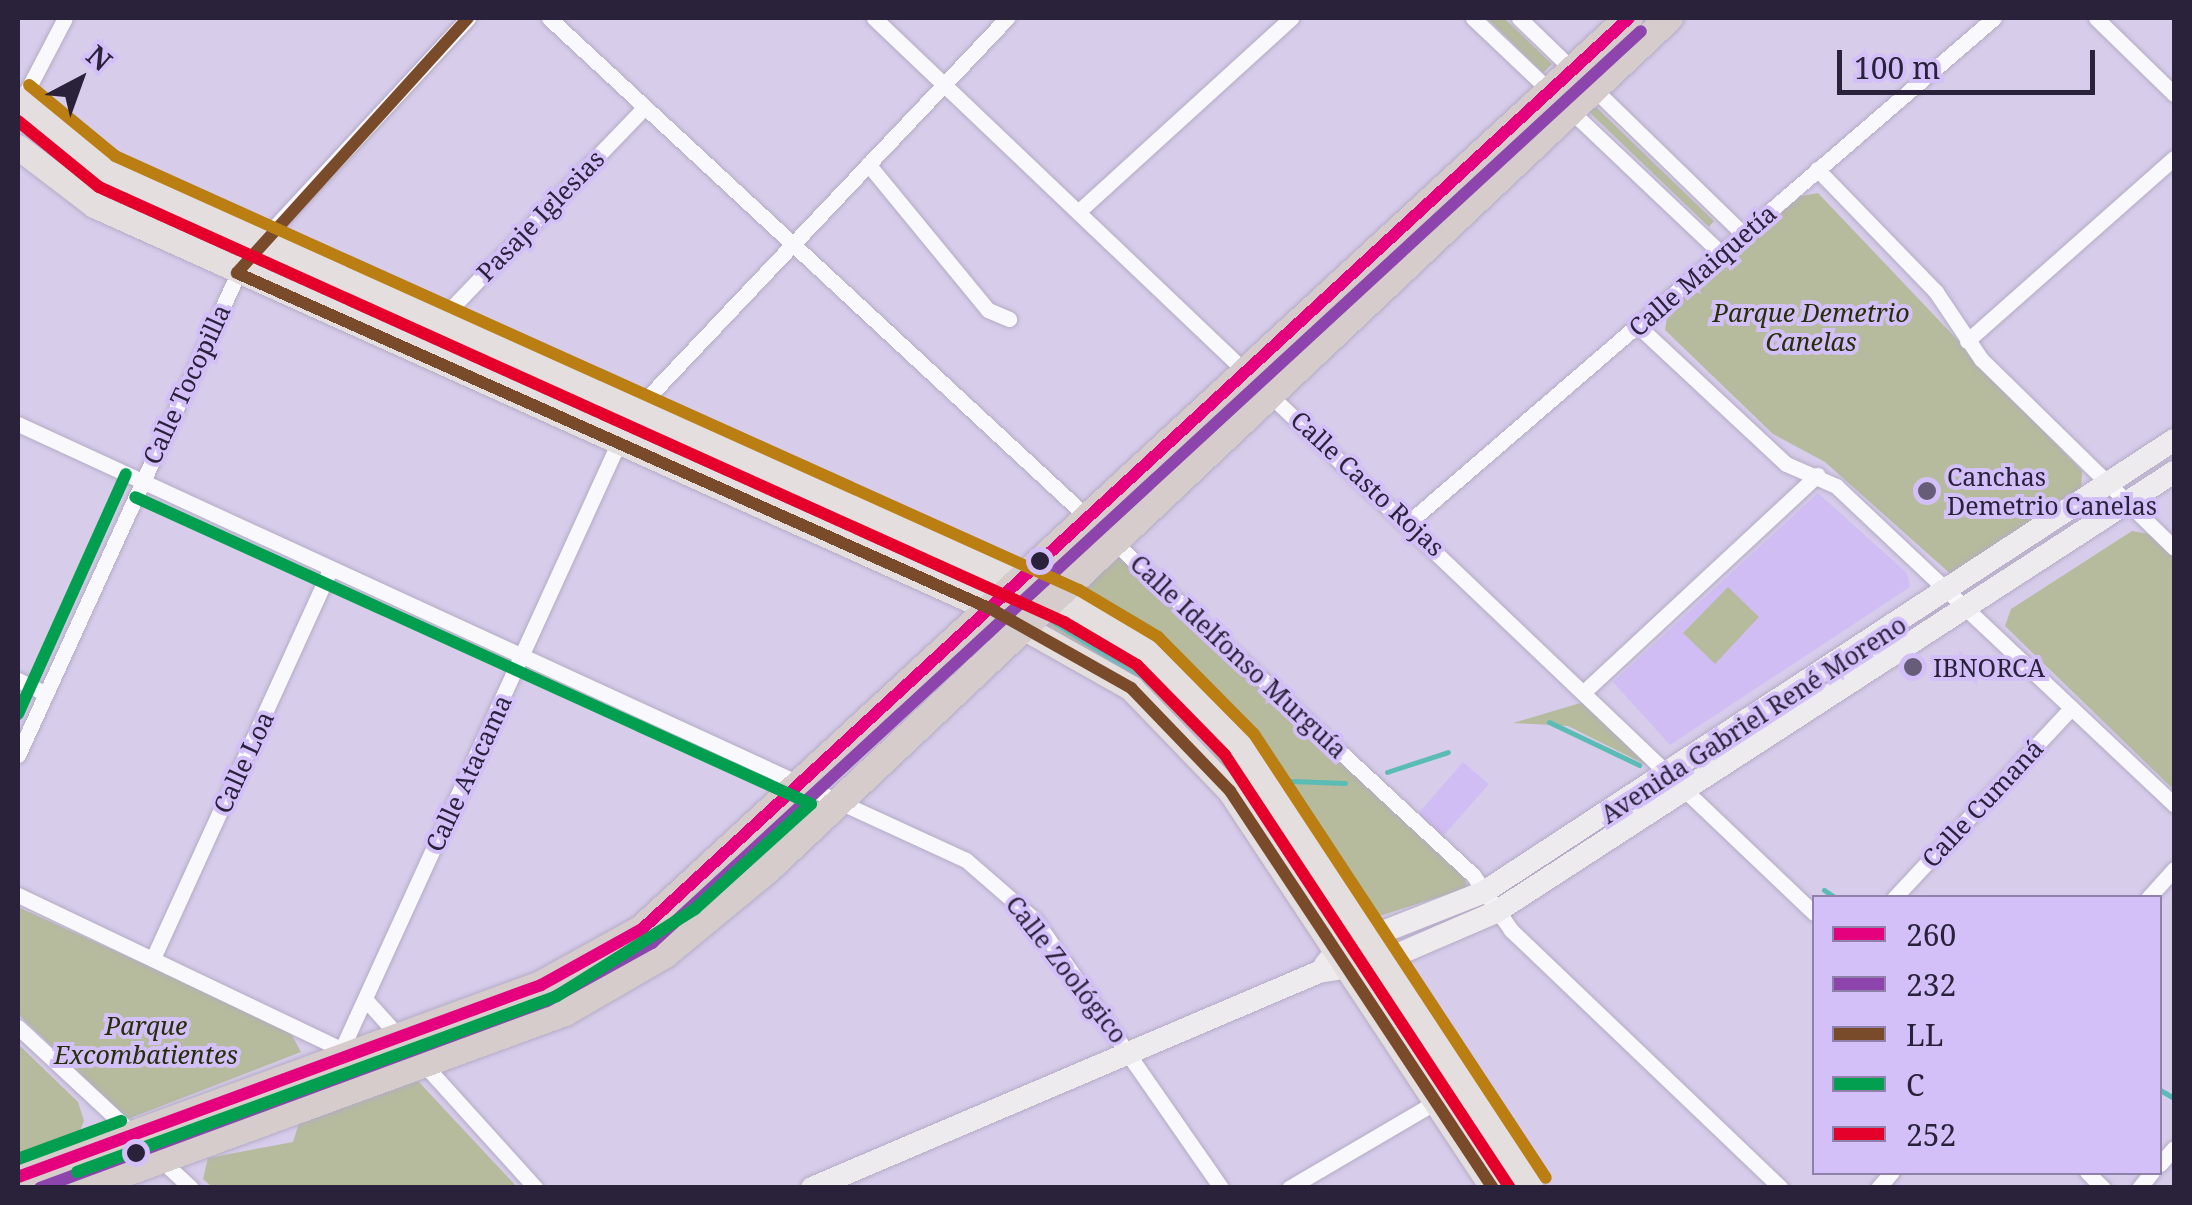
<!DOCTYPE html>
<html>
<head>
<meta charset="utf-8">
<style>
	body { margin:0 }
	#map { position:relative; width:2192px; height:1205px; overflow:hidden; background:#d7cdeb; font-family:"Noto Serif",serif }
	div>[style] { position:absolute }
	.built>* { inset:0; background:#d0bdf4 }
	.green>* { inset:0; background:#b6bb9e }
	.stream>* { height:5px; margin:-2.5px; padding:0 2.5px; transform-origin:2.5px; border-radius:2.5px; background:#5bbbb5 }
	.roads { filter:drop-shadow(0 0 2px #b4abc5) drop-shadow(0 0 2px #b4abc5) }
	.street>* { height:15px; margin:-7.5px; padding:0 7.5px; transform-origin:7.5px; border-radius:7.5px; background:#f9f8fc }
	.secondary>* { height:22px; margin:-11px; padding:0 11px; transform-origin:11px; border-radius:11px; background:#eeebee }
	.primary>* { height:25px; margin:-12.5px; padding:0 12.5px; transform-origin:12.5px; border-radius:12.5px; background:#e4dede }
	.highway>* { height:28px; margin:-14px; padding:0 14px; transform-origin:14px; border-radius:14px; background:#d5cccb }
	.bus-1>* { height:12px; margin:-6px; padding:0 6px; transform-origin:6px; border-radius:6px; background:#e5007d }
	.bus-2>* { height:12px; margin:-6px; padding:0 6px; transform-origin:6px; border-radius:6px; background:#8e44ad }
	.bus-3>* { height:12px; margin:-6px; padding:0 6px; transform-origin:6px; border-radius:6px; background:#7a4b2a }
	.bus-4>* { height:12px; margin:-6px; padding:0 6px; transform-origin:6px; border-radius:6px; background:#029f50 }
	.bus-5>* { height:12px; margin:-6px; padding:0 6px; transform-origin:6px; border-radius:6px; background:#e4002b }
	.bus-6>* { height:12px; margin:-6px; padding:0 6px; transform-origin:6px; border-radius:6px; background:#ba7e12 }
	.dots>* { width:28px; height:28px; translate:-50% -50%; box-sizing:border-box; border:5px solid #d3c0f8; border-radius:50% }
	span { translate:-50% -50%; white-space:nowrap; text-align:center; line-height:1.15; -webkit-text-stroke:8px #d3c0f8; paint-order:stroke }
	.street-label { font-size:25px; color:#2a213b }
	.park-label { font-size:25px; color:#272e08; font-style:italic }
	.poi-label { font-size:25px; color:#2a213b }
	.left { translate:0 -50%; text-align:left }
	.frame { position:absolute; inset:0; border:20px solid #2a213b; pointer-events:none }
	.legend { position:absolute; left:1812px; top:895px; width:350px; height:280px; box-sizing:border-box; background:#d3c0f8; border:2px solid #8f80ac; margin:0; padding:12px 18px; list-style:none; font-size:30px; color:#2a213b }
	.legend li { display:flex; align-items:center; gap:20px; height:50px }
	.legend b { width:50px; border:2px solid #8f80ac }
	.north { position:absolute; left:30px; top:30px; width:100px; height:100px; -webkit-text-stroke:8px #d3c0f8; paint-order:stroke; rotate:41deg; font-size:28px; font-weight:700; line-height:40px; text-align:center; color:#2a213b }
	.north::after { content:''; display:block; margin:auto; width:35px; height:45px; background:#2a213b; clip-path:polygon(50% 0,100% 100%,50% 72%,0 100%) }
	.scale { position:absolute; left:1837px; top:50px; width:258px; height:45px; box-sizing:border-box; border:5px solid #2a213b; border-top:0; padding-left:12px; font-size:30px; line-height:35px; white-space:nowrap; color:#2a213b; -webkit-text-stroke:8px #d3c0f8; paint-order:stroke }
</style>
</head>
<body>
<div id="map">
	<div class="built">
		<div style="clip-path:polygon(1818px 493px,1907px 573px,1910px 587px,1670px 745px,1613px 682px)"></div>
		<div style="clip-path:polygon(1463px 762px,1489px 784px,1443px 836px,1418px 814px)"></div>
	</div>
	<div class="green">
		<div style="clip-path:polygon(1487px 18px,1504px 18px,1552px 64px,1543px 73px)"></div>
		<div style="clip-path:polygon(1594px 105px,1714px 221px,1709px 227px,1588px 111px)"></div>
		<div style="clip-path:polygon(1548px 107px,1553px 113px,1276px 370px,1271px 365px)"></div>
		<div style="clip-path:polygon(1818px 193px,2082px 471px,2081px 494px,1954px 577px,1825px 462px,1773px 434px,1665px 330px,1668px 310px,1801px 196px)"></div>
		<div style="clip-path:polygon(1246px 389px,1251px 394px,1124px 514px,1119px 508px)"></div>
		<div style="clip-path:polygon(2132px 531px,2154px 535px,2174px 555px,2174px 790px,2005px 626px,2011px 609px)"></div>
		<div style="clip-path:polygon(1119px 555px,1465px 878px,1467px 888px,1370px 919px,1208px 687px,1080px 593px)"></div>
		<div style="clip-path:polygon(1728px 587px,1759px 617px,1715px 664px,1683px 633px)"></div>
		<div style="clip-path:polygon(1050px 609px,1140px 662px,1238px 761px,1348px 937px,1207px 745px,1134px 678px,1037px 619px)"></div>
		<div style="clip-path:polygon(1587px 701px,1648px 766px,1568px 726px,1513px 723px)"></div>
		<div style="clip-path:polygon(18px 907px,289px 1030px,301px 1052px,128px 1119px,18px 1014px)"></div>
		<div style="clip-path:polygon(1374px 975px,1443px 1079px,1437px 1083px,1369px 978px)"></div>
		<div style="clip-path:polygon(18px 1044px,78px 1102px,84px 1121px,79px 1133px,18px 1156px)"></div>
		<div style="clip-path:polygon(390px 1052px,392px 1059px,179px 1138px,177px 1131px)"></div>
		<div style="clip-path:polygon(418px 1081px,517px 1187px,212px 1187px,203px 1179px,208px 1158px,293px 1142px,299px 1123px)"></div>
		<div style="clip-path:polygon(1464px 1108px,1517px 1187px,1507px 1187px,1458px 1112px)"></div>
		<div style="clip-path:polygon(128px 1150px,47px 1187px,27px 1188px)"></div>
	</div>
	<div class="stream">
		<div style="left:27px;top:132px;width:104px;rotate:37.2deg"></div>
		<div style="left:110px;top:195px;width:128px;rotate:23.6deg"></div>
		<div style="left:269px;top:264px;width:369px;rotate:24.7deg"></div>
		<div style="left:641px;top:434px;width:372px;rotate:24.3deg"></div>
		<div style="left:1052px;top:621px;width:122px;rotate:32.7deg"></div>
		<div style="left:1155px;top:687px;width:115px;rotate:43.2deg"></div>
		<div style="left:1549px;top:722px;width:100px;rotate:25.5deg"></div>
		<div style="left:1387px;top:772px;width:64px;rotate:-18.2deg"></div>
		<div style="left:1292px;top:781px;width:53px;rotate:2.2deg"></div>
		<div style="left:1824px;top:890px;width:14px;rotate:34deg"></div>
		<div style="left:2160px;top:1090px;width:16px;rotate:30deg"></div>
	</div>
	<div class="roads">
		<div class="street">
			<div style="left:549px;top:18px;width:1260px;rotate:42.85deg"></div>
			<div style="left:1473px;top:875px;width:67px;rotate:55.4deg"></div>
			<div style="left:1511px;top:930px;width:373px;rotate:43.7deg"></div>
			<div style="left:874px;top:18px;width:1298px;rotate:43.6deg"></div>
			<div style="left:1473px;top:18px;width:342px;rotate:43.5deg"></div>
			<div style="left:1519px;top:18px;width:78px;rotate:44deg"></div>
			<div style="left:2096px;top:18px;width:109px;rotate:44.3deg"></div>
			<div style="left:1592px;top:87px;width:211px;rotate:44.2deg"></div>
			<div style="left:19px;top:106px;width:99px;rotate:-62.4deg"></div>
			<div style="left:868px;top:164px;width:189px;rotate:50.6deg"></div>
			<div style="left:988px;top:310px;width:23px;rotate:23deg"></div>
			<div style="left:1817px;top:169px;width:171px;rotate:45.9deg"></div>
			<div style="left:1936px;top:292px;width:81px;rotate:56.1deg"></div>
			<div style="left:1981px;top:359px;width:270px;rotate:44.4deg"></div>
			<div style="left:1079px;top:211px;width:287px;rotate:-42.3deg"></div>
			<div style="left:437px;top:323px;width:298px;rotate:-46.1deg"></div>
			<div style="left:1638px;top:326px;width:202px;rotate:43deg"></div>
			<div style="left:1786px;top:464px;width:55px;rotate:23.7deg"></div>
			<div style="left:1836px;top:486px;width:465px;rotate:43.3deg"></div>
			<div style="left:1967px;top:341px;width:276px;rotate:-41.5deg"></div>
			<div style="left:634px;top:412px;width:543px;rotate:-46.57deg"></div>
			<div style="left:18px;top:424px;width:1043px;rotate:24.7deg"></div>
			<div style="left:966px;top:860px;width:91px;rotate:41deg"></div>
			<div style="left:1035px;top:920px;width:326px;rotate:55.2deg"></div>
			<div style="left:1409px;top:522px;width:772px;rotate:-40.75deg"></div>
			<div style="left:18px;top:680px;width:30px;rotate:26deg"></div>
			<div style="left:1586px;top:690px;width:316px;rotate:-42.9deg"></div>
			<div style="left:18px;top:755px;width:544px;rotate:-65.46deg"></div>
			<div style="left:244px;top:260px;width:330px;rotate:-47.2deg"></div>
			<div style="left:18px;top:895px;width:367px;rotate:25.5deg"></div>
			<div style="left:1894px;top:898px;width:258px;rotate:-47deg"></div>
			<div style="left:2148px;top:898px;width:39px;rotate:-48deg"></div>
			<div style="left:154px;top:956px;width:426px;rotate:-65.5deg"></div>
			<div style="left:365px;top:999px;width:255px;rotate:47.9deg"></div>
			<div style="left:18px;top:1027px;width:236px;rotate:42.9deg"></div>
			<div style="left:344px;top:1044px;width:657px;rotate:-65.46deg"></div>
			<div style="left:2160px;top:1164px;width:21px;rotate:-49deg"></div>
			<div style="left:2087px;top:1172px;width:23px;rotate:45deg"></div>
			<div style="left:1289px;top:1188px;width:202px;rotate:-30.4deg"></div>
			<div style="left:1878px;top:1188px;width:21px;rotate:-49deg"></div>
			<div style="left:2139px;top:1188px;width:21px;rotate:-51deg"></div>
		</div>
		<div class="secondary">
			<div style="left:1325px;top:965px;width:19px;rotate:-51deg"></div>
			<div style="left:1337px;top:950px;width:158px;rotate:-21.5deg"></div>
			<div style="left:1484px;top:892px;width:825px;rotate:-33.23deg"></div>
			<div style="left:812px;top:1188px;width:551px;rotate:-23.08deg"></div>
			<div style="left:1319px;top:972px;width:62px;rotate:-9.3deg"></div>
			<div style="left:1380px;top:962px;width:126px;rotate:-23.3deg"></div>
			<div style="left:1496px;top:912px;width:808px;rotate:-32.98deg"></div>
		</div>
		<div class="primary">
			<div style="left:18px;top:99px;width:114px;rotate:39.3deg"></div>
			<div style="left:106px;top:171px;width:1059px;rotate:24.24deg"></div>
			<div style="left:1072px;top:606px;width:88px;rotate:30.6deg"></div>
			<div style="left:1148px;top:651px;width:130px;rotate:45.6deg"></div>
			<div style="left:1239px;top:744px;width:531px;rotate:56.67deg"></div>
			<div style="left:18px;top:147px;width:96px;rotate:37.3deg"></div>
			<div style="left:94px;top:205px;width:984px;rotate:24.25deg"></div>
			<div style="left:991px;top:609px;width:161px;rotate:29.4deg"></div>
			<div style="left:1131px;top:688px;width:143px;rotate:46.1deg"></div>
			<div style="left:1230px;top:791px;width:476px;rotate:56.5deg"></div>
		</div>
		<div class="highway">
			<div style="left:18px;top:1177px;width:557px;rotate:-20.16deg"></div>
			<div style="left:541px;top:985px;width:115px;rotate:-29deg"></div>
			<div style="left:642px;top:929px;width:1343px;rotate:-42.71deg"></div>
			<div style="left:83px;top:1188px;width:513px;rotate:-20.06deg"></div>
			<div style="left:565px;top:1012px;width:116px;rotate:-30.1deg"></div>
			<div style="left:665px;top:954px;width:132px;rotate:-39.5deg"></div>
			<div style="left:767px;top:870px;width:1241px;rotate:-43.37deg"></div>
		</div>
	</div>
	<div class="bus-1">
		<div style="left:18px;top:1177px;width:557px;rotate:-20.16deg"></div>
		<div style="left:541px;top:985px;width:115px;rotate:-29deg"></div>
		<div style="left:642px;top:929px;width:1343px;rotate:-42.71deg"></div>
	</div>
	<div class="bus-2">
		<div style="left:40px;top:1188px;width:540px;rotate:-20.25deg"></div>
		<div style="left:547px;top:1001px;width:120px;rotate:-28.9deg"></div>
		<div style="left:652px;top:943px;width:1345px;rotate:-42.68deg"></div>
	</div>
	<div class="bus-3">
		<div style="left:468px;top:18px;width:344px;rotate:132.2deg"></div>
		<div style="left:237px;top:273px;width:825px;rotate:24.02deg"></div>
		<div style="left:991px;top:609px;width:161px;rotate:29.4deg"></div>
		<div style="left:1131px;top:688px;width:143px;rotate:46.1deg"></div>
		<div style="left:1230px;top:791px;width:476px;rotate:56.5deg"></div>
	</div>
	<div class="bus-4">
		<div style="left:18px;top:714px;width:263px;rotate:-65.8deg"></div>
		<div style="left:18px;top:1159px;width:110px;rotate:-20.3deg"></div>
		<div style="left:77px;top:1172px;width:511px;rotate:-20.14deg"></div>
		<div style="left:557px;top:996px;width:163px;rotate:-32.2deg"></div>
		<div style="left:695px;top:909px;width:156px;rotate:-42.2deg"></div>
		<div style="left:811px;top:804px;width:742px;rotate:-155.58deg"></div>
	</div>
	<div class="bus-5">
		<div style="left:18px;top:121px;width:104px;rotate:39.2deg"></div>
		<div style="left:99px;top:187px;width:1059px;rotate:24.26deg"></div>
		<div style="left:1064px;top:622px;width:85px;rotate:30.5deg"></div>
		<div style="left:1137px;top:665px;width:126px;rotate:45.6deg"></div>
		<div style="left:1225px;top:755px;width:518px;rotate:56.65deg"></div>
	</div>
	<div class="bus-6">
		<div style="left:29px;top:85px;width:112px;rotate:39.5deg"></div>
		<div style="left:115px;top:156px;width:1057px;rotate:24.24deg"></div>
		<div style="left:1079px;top:590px;width:92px;rotate:30.7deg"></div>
		<div style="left:1158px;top:637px;width:136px;rotate:45.3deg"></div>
		<div style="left:1254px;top:734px;width:531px;rotate:56.67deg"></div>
	</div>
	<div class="dots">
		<div style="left:1927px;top:491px;background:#675d79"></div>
		<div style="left:1040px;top:561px;background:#2a213b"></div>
		<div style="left:1913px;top:667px;background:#675d79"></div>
		<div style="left:136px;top:1153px;background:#2a213b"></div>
	</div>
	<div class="street-label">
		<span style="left:540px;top:215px;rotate:-46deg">Pasaje Iglesias</span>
		<span style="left:1702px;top:270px;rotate:-41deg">Calle Maiquetía</span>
		<span style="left:186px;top:384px;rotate:-65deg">Calle Tocopilla</span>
		<span style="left:1368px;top:483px;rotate:43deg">Calle Casto Rojas</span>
		<span style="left:1239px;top:656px;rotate:43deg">Calle Idelfonso Murguía</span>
		<span style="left:1753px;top:719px;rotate:-33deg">Avenida Gabriel René Moreno</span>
		<span style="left:243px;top:762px;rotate:-65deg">Calle Loa</span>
		<span style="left:468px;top:773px;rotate:-65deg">Calle Atacama</span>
		<span style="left:1982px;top:803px;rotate:-47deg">Calle Cumaná</span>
		<span style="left:1067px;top:969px;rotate:52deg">Calle Zoológico</span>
	</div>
	<div class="park-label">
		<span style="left:1811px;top:327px">Parque Demetrio<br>Canelas</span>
		<span style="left:146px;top:1040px">Parque<br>Excombatientes</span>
	</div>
	<div class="poi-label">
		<span class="left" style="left:1947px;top:491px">Canchas<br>Demetrio Canelas</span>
		<span class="left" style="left:1933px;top:667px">IBNORCA</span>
	</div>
	<div class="frame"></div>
	<ul class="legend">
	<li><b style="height:12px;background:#e5007d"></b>260</li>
	<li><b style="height:12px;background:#8e44ad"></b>232</li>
	<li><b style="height:12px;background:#7a4b2a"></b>LL</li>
	<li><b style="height:12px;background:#029f50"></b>C</li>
	<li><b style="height:12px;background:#e4002b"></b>252</li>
	</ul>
	<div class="north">N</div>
	<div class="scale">100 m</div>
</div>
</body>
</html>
